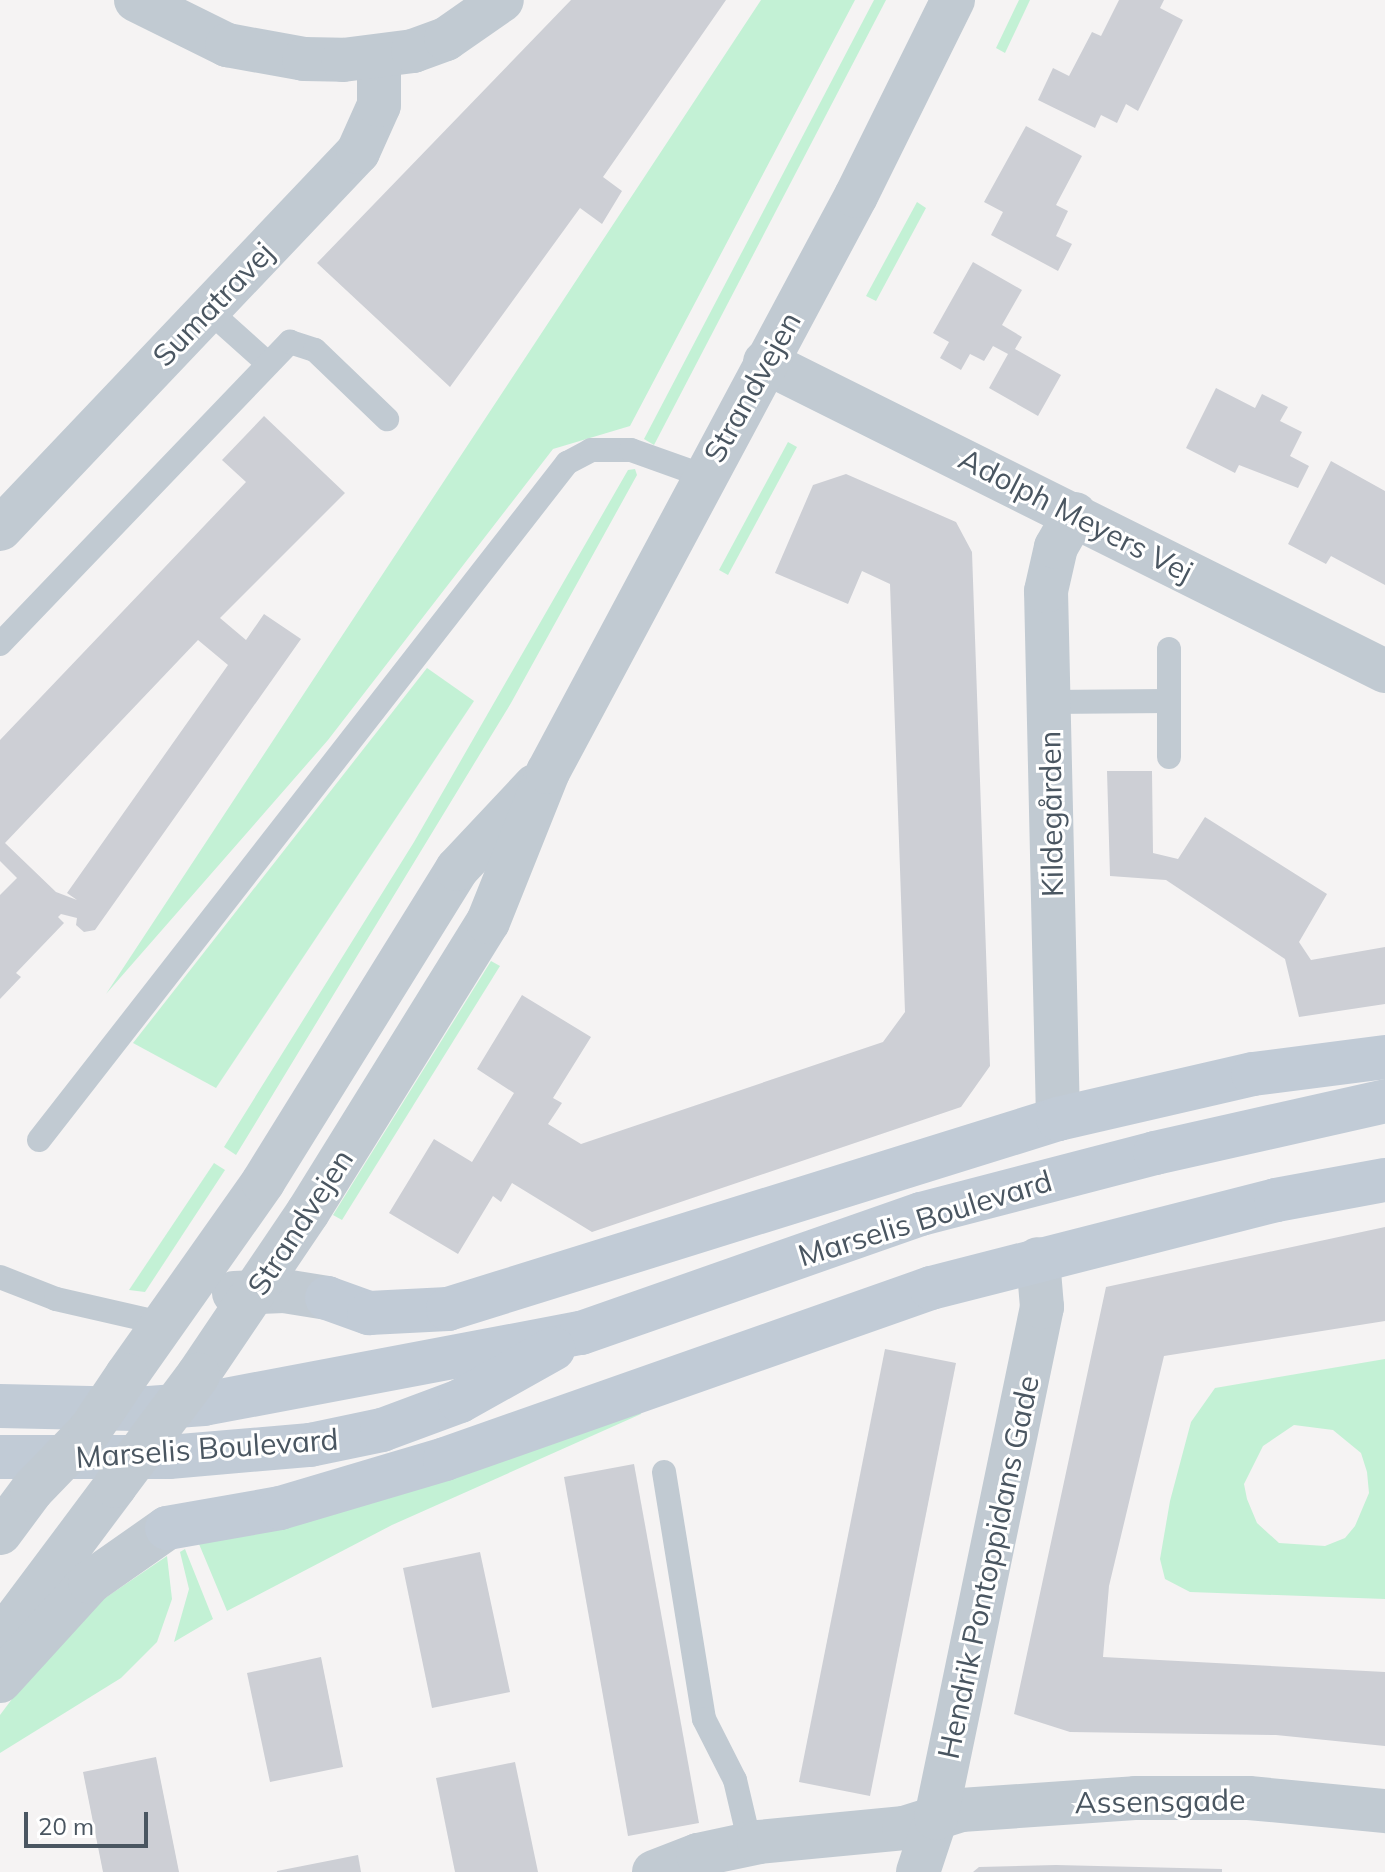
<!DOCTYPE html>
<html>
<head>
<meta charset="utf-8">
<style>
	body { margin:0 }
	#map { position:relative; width:1385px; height:1872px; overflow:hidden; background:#f5f3f3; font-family:Mulish,sans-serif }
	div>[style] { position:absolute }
	.green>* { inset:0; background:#c3f1d5 }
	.building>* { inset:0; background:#cdcfd5 }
	.service>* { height:24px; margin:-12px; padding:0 12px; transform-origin:12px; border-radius:12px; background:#c1cad2 }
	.minor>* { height:44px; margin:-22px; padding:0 22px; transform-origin:22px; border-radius:22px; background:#c1cad2 }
	.tertiary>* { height:44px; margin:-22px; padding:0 22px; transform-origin:22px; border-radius:22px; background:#c1cad2 }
	.secondary>* { height:44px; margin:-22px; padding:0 22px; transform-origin:22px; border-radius:22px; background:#c1cbd6 }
	.tertiary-bridge>* { height:44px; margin:-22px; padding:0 22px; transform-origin:22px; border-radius:22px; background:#c1cad2 }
	span { translate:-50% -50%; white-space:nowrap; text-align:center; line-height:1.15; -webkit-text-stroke:6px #fff; paint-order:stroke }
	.street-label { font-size:30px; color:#4a5661 }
	.scale { position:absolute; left:24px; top:1812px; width:124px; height:36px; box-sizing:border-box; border:4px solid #4a5661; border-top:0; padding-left:10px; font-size:24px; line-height:28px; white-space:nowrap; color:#4a5661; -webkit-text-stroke:6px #fff; paint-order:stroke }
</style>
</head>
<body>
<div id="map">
	<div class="green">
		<div style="clip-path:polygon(761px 0,855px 0,630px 426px,553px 449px,328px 740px,106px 994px)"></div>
		<div style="clip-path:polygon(874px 0,886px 0,654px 445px,644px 439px)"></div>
		<div style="clip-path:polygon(1019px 0,1030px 0,1005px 53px,996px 48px)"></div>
		<div style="clip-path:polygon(917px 202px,926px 208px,876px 301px,866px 296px)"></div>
		<div style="clip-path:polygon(788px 442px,797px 447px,728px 575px,719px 570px)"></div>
		<div style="clip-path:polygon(635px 469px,637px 475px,511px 703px,236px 1155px,224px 1147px,414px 842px,628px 470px)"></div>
		<div style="clip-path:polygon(427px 668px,474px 701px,216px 1088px,133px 1043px)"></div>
		<div style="clip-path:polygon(491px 961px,500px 966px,342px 1220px,333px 1215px)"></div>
		<div style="clip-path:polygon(214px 1163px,225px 1170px,145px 1292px,129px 1290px)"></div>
		<div style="clip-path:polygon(evenodd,1385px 1359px,1385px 1599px,1190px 1592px,1165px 1579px,1160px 1559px,1170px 1501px,1191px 1422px,1215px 1388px,1385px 1359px,1294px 1425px,1333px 1430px,1361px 1453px,1367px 1472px,1369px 1493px,1355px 1526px,1345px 1538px,1325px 1546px,1279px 1543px,1257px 1523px,1247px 1499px,1244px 1484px,1263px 1446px,1294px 1425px)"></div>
		<div style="clip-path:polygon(640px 1409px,641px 1414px,392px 1525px,227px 1611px,199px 1544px)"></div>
		<div style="clip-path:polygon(185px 1549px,213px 1619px,174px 1642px,189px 1589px,180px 1552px)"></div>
		<div style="clip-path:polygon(167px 1556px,172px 1599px,157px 1642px,121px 1678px,0 1753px,0 1715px,51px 1647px,77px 1617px)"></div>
	</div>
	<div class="building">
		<div style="clip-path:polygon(571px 0,726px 0,603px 177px,622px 191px,602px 224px,580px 208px,450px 387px,317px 263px)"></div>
		<div style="clip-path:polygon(1119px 0,1164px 0,1160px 8px,1183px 20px,1138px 111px,1126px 104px,1117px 123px,1101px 115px,1095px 128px,1038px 100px,1053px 68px,1069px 76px,1092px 32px,1101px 36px)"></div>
		<div style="clip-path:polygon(1026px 126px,1082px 156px,1056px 205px,1068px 211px,1056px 236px,1072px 244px,1058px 271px,991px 235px,1003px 212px,984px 202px)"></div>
		<div style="clip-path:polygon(973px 262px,1022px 290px,1002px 325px,1022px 337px,1015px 349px,1061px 375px,1038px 416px,989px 388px,1008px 354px,993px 346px,984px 361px,970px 354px,961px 370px,940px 358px,949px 342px,933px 333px)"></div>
		<div style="clip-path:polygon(1216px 388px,1255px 408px,1262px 394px,1288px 407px,1280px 421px,1302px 432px,1290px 456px,1309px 466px,1298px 488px,1239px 465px,1235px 473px,1186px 448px)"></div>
		<div style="clip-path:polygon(evenodd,264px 416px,345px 493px,220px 618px,246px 640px,264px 614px,301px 639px,95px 930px,84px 932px,76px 925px,77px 918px,61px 914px,58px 917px,64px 923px,16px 973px,21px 977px,0 999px,0 895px,17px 878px,0 861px,0 740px,246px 482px,222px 460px,264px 416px,198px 640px,228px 665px,67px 893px,77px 900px,56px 892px,5px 843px,198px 640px)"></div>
		<div style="clip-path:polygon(1331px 461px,1385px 491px,1385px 585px,1331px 556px,1326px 564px,1288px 544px)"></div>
		<div style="clip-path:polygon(846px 474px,956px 522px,972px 552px,990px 1066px,961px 1107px,592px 1232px,512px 1183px,501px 1202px,493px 1196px,458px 1254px,389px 1213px,434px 1139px,472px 1162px,514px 1093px,477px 1069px,522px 995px,591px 1037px,553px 1098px,562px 1103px,548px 1124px,581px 1144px,883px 1042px,905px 1012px,890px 584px,862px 571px,848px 604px,775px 573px,813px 485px)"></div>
		<div style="clip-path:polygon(1107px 771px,1152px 771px,1153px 853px,1178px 859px,1205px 817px,1327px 894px,1299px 942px,1311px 960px,1385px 947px,1385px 1004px,1299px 1017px,1285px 959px,1166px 880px,1110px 876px)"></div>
		<div style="clip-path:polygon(1385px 1227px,1385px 1321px,1164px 1356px,1109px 1586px,1103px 1657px,1385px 1672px,1385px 1746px,1276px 1735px,1070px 1732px,1014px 1714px,1106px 1287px)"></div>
		<div style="clip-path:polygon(885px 1349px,956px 1363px,870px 1796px,799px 1782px)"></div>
		<div style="clip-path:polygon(634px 1464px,699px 1823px,628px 1836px,564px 1477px)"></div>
		<div style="clip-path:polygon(480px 1552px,510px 1692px,432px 1708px,403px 1568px)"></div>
		<div style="clip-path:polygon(321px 1657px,343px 1767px,270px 1782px,247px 1673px)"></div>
		<div style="clip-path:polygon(156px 1757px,179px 1872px,103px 1872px,83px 1772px)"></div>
		<div style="clip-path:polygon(515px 1762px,538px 1872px,455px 1872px,436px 1778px)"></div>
		<div style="clip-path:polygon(358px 1855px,361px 1872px,277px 1872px,277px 1871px)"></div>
		<div style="clip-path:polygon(1056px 1865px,1222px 1869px,1222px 1872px,973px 1872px,979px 1867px)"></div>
	</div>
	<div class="service">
		<div style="left:207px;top:309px;width:79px;rotate:41.9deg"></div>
		<div style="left:0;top:644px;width:419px;rotate:-46.2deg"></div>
		<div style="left:290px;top:342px;width:26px;rotate:18deg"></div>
		<div style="left:315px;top:350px;width:100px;rotate:43.8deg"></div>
		<div style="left:1048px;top:702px;width:121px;rotate:-0.5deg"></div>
		<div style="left:1169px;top:757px;width:108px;rotate:-90deg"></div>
		<div style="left:39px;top:1140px;width:859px;rotate:-52.05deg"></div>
		<div style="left:567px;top:463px;width:27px;rotate:-28deg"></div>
		<div style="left:591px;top:450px;width:40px"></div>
		<div style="left:631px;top:450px;width:77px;rotate:19.6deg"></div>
		<div style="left:0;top:1277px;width:60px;rotate:21.4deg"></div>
		<div style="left:56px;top:1299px;width:112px;rotate:12.9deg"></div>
		<div style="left:664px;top:1472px;width:250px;rotate:80.8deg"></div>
		<div style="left:704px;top:1719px;width:68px;rotate:63.1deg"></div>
		<div style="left:735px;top:1780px;width:66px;rotate:76.8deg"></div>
	</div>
	<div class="minor">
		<div style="left:765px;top:362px;width:693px;rotate:26.49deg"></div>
		<div style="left:0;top:529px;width:520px;rotate:-46.48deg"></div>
		<div style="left:358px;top:152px;width:51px;rotate:-65.9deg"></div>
		<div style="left:379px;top:105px;width:48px;rotate:-90deg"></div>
		<div style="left:1058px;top:1119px;width:528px;rotate:-91.3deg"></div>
		<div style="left:1046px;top:591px;width:45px;rotate:-77.2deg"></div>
		<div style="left:1056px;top:547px;width:38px;rotate:-60deg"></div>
		<div style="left:654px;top:1872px;width:47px;rotate:-21.1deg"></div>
		<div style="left:698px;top:1855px;width:62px;rotate:-12deg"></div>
		<div style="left:759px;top:1842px;width:146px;rotate:-5.5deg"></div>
		<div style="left:904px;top:1828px;width:60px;rotate:-17.5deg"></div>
		<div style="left:961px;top:1810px;width:174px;rotate:-3.9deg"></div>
		<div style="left:1135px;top:1798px;width:114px"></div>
		<div style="left:1249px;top:1798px;width:137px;rotate:5.5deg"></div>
		<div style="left:918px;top:1872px;width:57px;rotate:-71.6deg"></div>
		<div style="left:936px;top:1818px;width:522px;rotate:-78.28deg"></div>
		<div style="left:1042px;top:1307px;width:48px;rotate:-94.8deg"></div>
	</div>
	<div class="tertiary">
		<div style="left:136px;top:0;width:102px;rotate:26.3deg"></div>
		<div style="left:227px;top:45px;width:78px;rotate:10.3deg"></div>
		<div style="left:304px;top:59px;width:39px;rotate:1deg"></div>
		<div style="left:343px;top:60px;width:71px;rotate:-7.3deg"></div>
		<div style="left:413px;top:51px;width:35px;rotate:-20deg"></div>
		<div style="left:446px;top:39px;width:68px;rotate:-34.9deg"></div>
		<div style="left:234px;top:1293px;width:50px;rotate:-2.3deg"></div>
		<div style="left:284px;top:1291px;width:44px;rotate:9.2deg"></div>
		<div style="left:127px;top:1375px;width:236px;rotate:-54.8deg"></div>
		<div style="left:263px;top:1182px;width:368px;rotate:-58.2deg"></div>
		<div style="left:457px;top:869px;width:114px;rotate:-46.8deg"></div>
		<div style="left:198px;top:1375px;width:197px;rotate:-56deg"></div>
		<div style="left:308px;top:1212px;width:341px;rotate:-58.2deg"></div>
		<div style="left:488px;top:922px;width:162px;rotate:-68.2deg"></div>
		<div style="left:548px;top:772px;width:653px;rotate:-61.87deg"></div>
		<div style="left:856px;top:196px;width:219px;rotate:-63.7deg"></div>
		<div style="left:0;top:1533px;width:54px;rotate:-53.3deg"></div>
		<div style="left:0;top:1640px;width:192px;rotate:-53.2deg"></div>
		<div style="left:0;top:1681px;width:134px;rotate:-47.7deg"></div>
		<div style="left:90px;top:1582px;width:94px;rotate:-35deg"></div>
	</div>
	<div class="secondary">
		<div style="left:327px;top:1298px;width:45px;rotate:19.7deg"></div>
		<div style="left:369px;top:1313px;width:79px;rotate:-2.9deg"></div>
		<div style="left:448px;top:1309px;width:639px;rotate:-17.3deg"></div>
		<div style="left:1058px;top:1119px;width:200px;rotate:-13deg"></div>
		<div style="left:1253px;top:1074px;width:133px;rotate:-7.3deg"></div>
		<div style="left:0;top:1406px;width:135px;rotate:1.3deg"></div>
		<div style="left:135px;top:1409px;width:69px;rotate:-4.1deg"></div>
		<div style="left:204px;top:1404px;width:384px;rotate:-10.7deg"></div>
		<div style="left:581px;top:1333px;width:360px;rotate:-19.3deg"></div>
		<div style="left:921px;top:1214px;width:242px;rotate:-14.6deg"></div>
		<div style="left:1155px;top:1153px;width:236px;rotate:-12.7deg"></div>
		<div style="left:0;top:1457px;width:169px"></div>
		<div style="left:169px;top:1457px;width:142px;rotate:-4.9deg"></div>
		<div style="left:310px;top:1445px;width:74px;rotate:-11.8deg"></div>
		<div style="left:382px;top:1430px;width:83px;rotate:-20.4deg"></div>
		<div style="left:460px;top:1401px;width:107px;rotate:-29.2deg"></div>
		<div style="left:167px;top:1528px;width:115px;rotate:-10deg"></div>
		<div style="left:280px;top:1508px;width:172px;rotate:-16.5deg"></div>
		<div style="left:445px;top:1459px;width:515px;rotate:-19.38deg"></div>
		<div style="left:931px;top:1288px;width:356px;rotate:-14.3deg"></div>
		<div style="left:1276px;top:1200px;width:111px;rotate:-10.4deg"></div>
	</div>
	<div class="tertiary-bridge">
		<div style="left:115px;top:1486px;width:139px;rotate:-53.2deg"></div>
		<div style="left:32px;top:1490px;width:83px;rotate:-46deg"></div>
		<div style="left:90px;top:1430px;width:66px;rotate:-56.1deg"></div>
	</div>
	<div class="street-label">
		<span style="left:213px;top:304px;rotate:-46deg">Sumatravej</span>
		<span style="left:752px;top:387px;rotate:-61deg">Strandvejen</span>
		<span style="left:1076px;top:515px;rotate:27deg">Adolph Meyers Vej</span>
		<span style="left:1051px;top:814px;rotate:-91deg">Kildegården</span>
		<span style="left:925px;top:1218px;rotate:-17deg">Marselis Boulevard</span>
		<span style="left:300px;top:1222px;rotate:-57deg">Strandvejen</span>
		<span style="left:207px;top:1448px;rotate:-4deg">Marselis Boulevard</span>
		<span style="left:988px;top:1567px;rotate:-78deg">Hendrik Pontoppidans Gade</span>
		<span style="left:1160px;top:1801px;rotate:-1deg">Assensgade</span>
	</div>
	<div class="scale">20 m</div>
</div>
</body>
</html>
